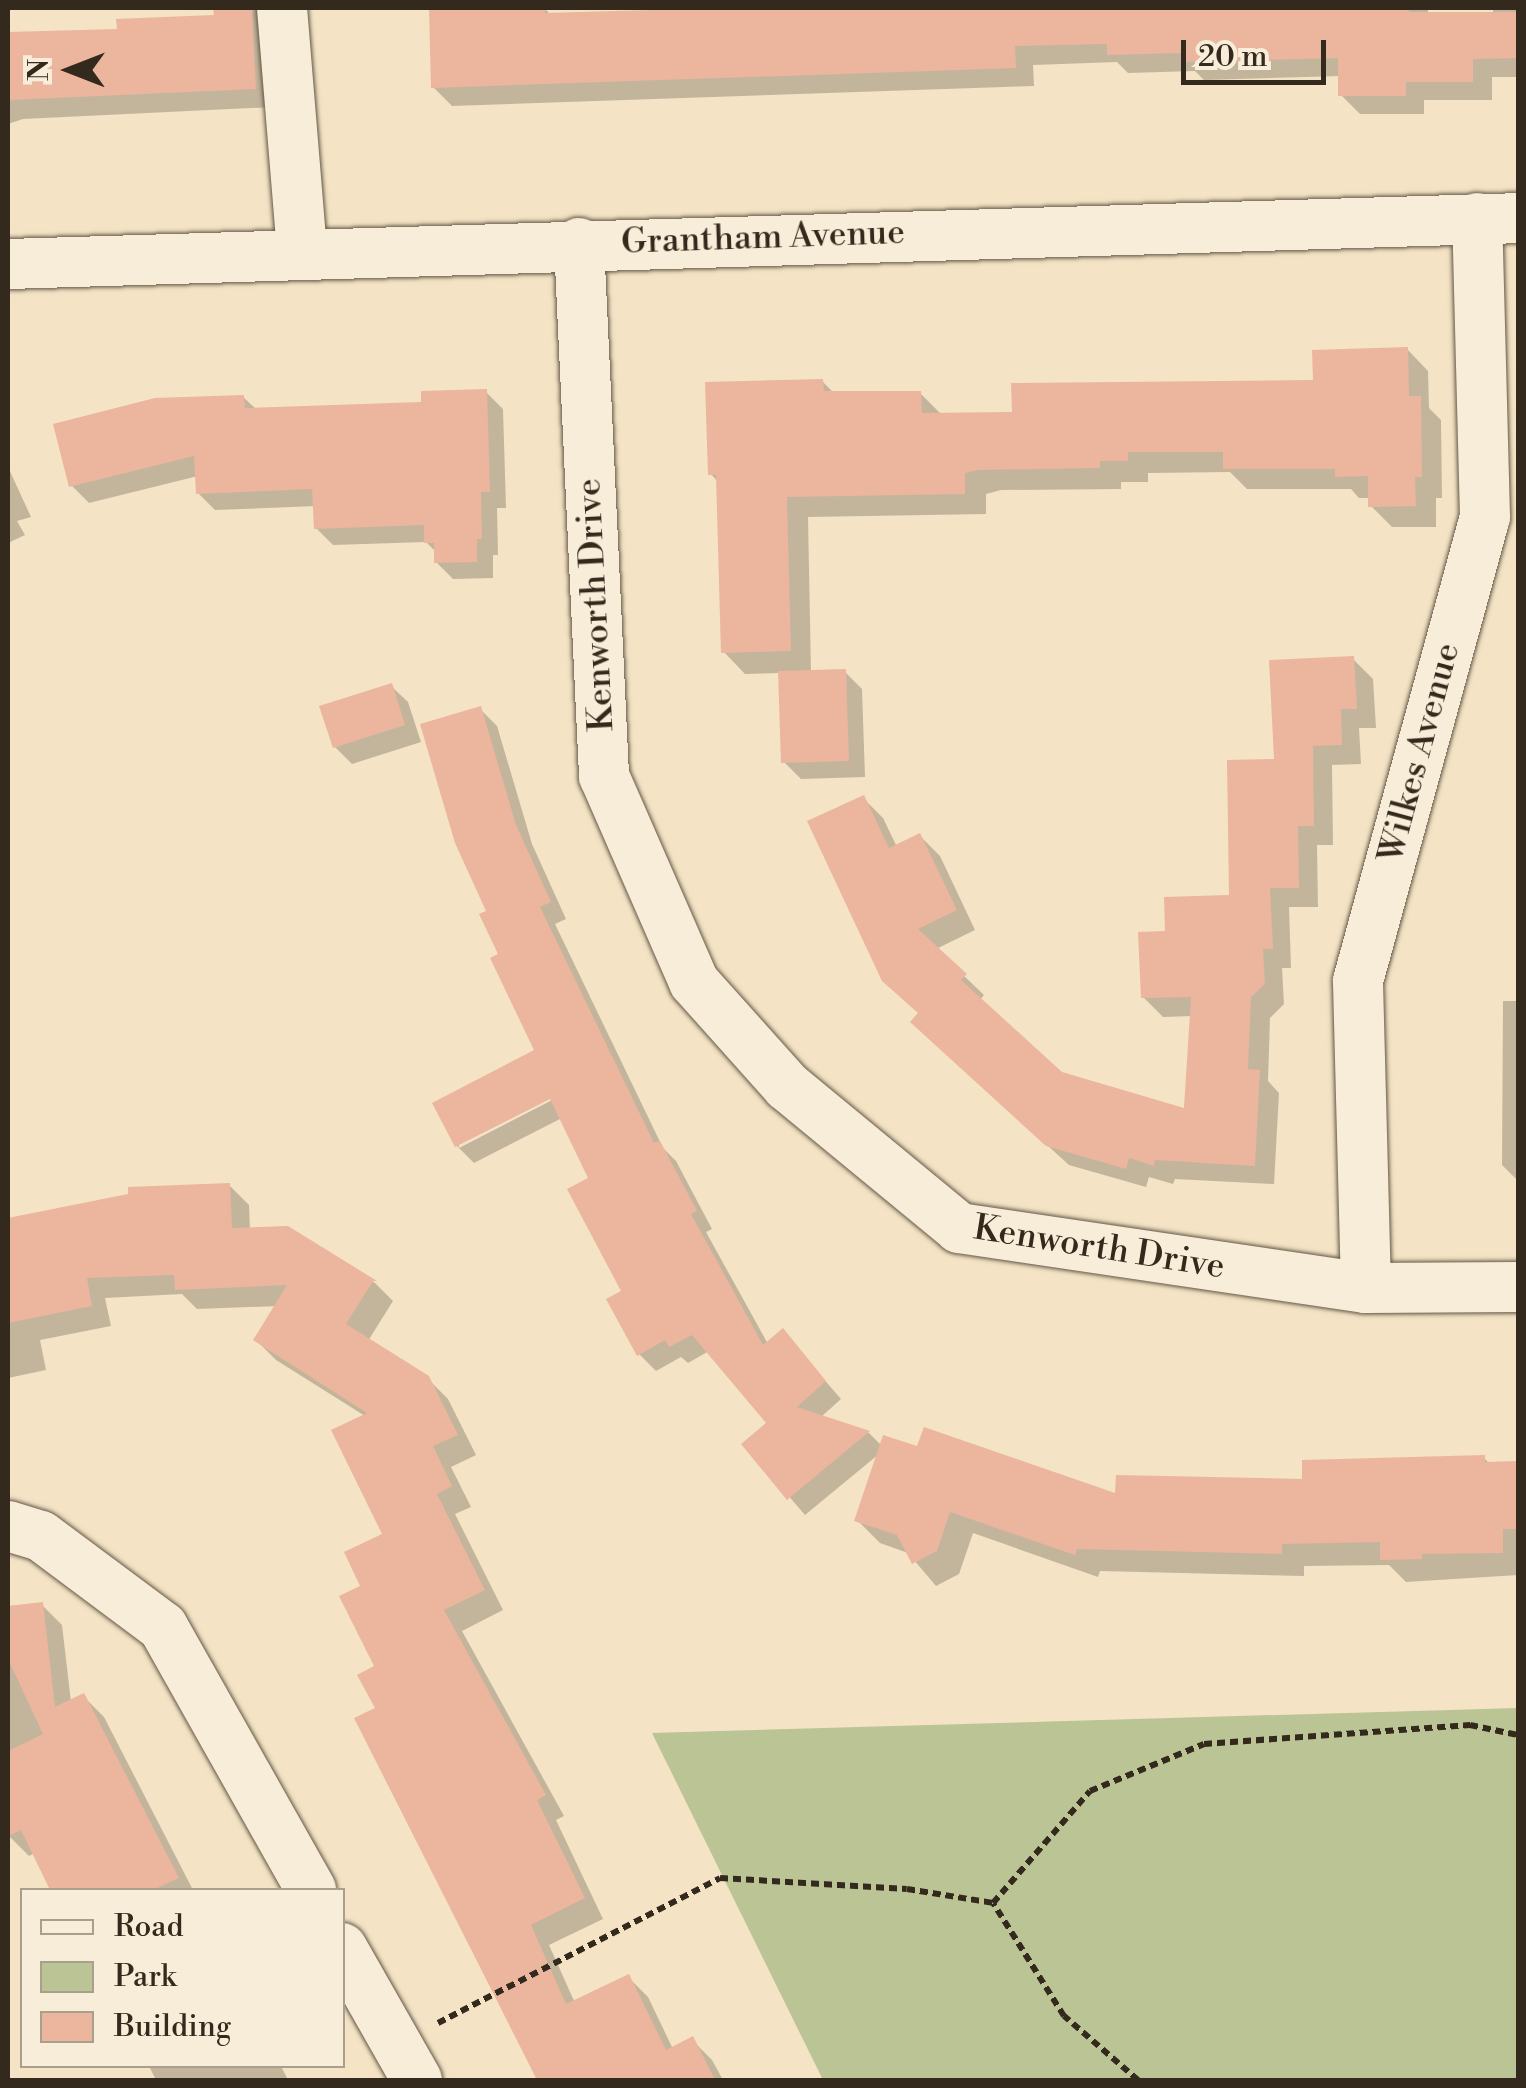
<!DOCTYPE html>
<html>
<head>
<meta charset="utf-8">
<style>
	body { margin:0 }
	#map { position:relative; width:1526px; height:2088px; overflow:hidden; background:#f4e3c4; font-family:"Libre Bodoni",serif }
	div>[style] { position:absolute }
	.green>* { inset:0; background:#bac495 }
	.shadow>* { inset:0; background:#0003 }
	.building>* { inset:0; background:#ebb59e }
	.path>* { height:6px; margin-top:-3px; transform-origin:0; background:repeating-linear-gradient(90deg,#33291c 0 8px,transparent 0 13px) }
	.roads { filter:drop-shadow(0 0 2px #635846) drop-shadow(0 0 2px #635846) }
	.minor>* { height:50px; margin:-25px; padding:0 25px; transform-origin:25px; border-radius:25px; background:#f8edd9 }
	span { translate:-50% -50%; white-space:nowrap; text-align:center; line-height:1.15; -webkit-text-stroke:9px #f8edd9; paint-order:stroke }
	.street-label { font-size:35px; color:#33291c }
	.frame { position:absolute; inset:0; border:10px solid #33291c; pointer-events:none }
	.legend { position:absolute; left:20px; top:1888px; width:325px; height:180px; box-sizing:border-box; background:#f8edd9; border:2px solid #a99f8d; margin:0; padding:12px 18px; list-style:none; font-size:30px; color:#33291c }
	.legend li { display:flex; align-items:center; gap:20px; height:50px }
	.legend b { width:50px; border:2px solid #a99f8d }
	.north { position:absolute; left:20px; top:20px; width:100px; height:100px; -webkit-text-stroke:8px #f8edd9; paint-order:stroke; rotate:270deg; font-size:28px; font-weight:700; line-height:40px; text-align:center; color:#33291c }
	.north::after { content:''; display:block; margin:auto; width:35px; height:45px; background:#33291c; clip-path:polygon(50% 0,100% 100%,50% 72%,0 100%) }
	.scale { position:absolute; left:1181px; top:40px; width:145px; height:45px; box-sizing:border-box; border:5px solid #33291c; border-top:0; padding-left:12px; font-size:30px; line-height:35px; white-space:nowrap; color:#33291c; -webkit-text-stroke:8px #f8edd9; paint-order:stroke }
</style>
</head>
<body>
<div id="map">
	<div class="green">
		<div style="clip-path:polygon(1518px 1708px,1518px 2080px,823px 2080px,652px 1733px)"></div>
	</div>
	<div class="shadow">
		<div style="clip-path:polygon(216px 8px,261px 8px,274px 107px,23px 119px,8px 124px,8px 34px,119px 31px,216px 17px)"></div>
		<div style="clip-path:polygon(544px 8px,552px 16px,805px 8px,1428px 8px,1428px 14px,1493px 14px,1493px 8px,1518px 8px,1518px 77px,1492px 77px,1492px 100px,1424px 100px,1424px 114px,1360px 114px,1341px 95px,1341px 76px,1204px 80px,1195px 71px,1128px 73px,1117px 62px,1033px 65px,1034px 86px,452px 106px,433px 87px,431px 10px)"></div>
		<div style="clip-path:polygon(1407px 349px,1428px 371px,1429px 408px,1441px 420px,1442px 498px,1436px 498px,1436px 527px,1392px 527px,1371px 506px,1371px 498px,1359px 498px,1351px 489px,1247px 489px,1230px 472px,1148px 473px,1148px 482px,1121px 482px,1121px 489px,1001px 490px,986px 494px,986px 514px,808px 517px,811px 673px,845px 672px,862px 689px,865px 777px,801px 779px,784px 762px,780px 673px,745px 674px,724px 652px,718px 482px,711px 474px,822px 381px,835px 394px,920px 393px,942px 415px,1014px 415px,1315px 382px)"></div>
		<div style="clip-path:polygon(486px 392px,503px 409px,506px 508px,497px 508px,498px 555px,493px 555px,493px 578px,453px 579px,436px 562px,436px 552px,426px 542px,333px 545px,316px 528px,316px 506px,215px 510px,198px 493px,198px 476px,89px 503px,72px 486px,243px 397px,257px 410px,424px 404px)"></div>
		<div style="clip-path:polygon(8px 467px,31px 517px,17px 521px,25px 535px,8px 543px)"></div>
		<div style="clip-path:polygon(1353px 659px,1373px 679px,1376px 728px,1359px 728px,1361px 764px,1332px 765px,1333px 845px,1317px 845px,1318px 907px,1289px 907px,1291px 968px,1282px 968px,1284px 1004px,1270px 1018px,1268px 1081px,1279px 1093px,1274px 1184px,1175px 1179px,1173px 1184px,1149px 1177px,1146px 1187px,1069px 1165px,933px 1041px,920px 1014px,863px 798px,883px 818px,897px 847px,920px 836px,940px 856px,975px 930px,936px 949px,984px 995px,980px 1000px,1061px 1074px,1187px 1111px,1193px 1016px,1163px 1017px,1143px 997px,1167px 933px,1232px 897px,1277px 762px)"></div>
		<div style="clip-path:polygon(391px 686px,408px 702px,421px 742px,352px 764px,335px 747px)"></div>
		<div style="clip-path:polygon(evenodd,480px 709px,497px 726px,532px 844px,566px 919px,555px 924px,663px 1148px,676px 1161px,712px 1229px,706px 1232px,768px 1344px,783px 1332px,841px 1399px,821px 1417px,869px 1433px,882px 1446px,885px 1438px,919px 1450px,925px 1430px,1118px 1497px,1118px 1478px,1304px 1482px,1304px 1462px,1484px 1458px,1490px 1464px,1518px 1464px,1518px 1575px,1406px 1582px,1389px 1565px,1304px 1566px,1304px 1576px,1100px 1571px,1098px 1577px,973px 1533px,959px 1574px,936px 1586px,908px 1553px,880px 1543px,857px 1520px,879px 1454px,805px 1515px,744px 1444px,769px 1424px,709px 1351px,688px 1363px,681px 1357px,656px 1371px,639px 1354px,610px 1300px,624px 1292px,571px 1190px,591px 1179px,562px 1118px,474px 1163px,457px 1146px,436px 1104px,537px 1052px,493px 959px,501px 955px,482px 916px,490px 912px,458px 842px,423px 726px,480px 709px,560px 1091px,562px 1095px,459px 1148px,459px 1142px,560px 1091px)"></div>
		<div style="clip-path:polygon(1503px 1001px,1518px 1001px,1518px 1181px,1502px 1165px)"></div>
		<div style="clip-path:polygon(229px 1185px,249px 1205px,250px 1230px,288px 1228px,375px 1283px,393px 1301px,368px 1341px,427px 1378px,448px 1399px,476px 1455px,451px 1467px,471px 1507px,455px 1514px,503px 1610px,462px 1631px,564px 1816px,556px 1820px,603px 1919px,549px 1945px,575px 2003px,628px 1977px,648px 1997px,673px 2049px,692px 2040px,712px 2060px,723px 2080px,544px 2080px,358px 1719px,378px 1709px,377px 1667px,363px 1587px,385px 1535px,365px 1416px,276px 1360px,256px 1340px,278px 1306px,197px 1309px,182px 1294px,105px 1298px,111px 1326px,40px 1340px,46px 1370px,8px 1378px,8px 1249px)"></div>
		<div style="clip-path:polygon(42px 1605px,62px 1625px,71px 1702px,83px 1696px,104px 1717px,193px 1890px,53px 1890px,35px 1853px,29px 1856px,8px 1835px,8px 1767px,13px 1765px,8px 1752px,8px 1606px)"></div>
		<div style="clip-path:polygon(149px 2066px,281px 2066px,288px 2080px,156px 2080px)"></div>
	</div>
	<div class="building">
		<div style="clip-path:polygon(213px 8px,252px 8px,256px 89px,8px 100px,8px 32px,117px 29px,116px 19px,214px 15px)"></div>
		<div style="clip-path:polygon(429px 8px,545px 8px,545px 13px,720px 8px,1409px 8px,1409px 12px,1518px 12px,1518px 58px,1473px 59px,1473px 82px,1406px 82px,1406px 96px,1338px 96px,1338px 58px,1182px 62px,1182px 53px,1107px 55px,1107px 44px,1015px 46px,1016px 68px,431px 88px)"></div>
		<div style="clip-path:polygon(1408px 347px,1409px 396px,1421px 396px,1422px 477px,1415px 477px,1416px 506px,1368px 507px,1368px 476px,1335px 477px,1335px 469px,1223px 469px,1223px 452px,1128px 452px,1128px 461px,1100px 461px,1100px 468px,978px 470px,965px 473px,965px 494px,787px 497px,791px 651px,721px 653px,716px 475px,708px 475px,705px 382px,823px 379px,824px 391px,921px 391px,922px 413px,1012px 412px,1011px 383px,1313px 380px,1312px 350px)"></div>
		<div style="clip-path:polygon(487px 389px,490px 492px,481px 492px,482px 539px,477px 539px,477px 562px,434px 563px,434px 543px,424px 543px,424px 525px,314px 529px,312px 489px,196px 494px,194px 456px,69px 487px,53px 424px,155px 398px,244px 395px,245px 408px,421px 402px,421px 391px)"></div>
		<div style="clip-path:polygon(1354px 656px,1357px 709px,1341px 709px,1342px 745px,1313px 746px,1314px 826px,1298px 826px,1299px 888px,1270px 888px,1273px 949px,1263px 949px,1265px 984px,1251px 997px,1248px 1069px,1260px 1070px,1255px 1166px,1155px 1160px,1154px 1166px,1129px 1158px,1126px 1169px,1046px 1146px,910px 1022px,918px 1013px,882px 981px,807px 821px,864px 795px,889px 848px,920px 833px,957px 910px,918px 929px,967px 974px,961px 980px,1062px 1072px,1184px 1108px,1191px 997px,1141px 998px,1138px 932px,1165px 931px,1164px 897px,1229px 895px,1227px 760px,1274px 759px,1269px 660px)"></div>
		<div style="clip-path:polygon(846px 669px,849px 761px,781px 763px,778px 671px)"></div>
		<div style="clip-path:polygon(392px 683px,405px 725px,333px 748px,319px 706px)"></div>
		<div style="clip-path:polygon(481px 706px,516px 825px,551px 902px,540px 907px,654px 1143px,660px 1141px,697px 1211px,691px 1214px,763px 1345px,783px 1328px,826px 1381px,797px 1407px,870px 1431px,787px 1500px,741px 1444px,766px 1423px,692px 1335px,669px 1347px,665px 1340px,637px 1356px,606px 1299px,621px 1291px,567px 1189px,588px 1178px,550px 1099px,455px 1147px,432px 1103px,534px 1050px,490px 958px,498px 954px,479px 914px,486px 911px,455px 843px,420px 724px)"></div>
		<div style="clip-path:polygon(230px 1183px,232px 1228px,288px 1226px,377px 1281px,373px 1281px,346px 1324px,429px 1376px,458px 1435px,433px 1446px,452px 1486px,437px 1494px,485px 1590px,444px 1610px,546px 1795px,537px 1800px,585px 1898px,531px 1925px,566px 2004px,629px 1974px,666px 2050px,693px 2036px,715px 2080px,537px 2080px,354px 1718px,375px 1708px,357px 1675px,374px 1666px,339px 1596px,360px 1586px,344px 1552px,382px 1534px,331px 1430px,367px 1413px,253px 1340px,287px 1285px,175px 1290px,174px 1275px,87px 1278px,92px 1306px,8px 1323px,8px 1218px,128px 1194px,128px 1187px)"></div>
		<div style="clip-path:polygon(924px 1427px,1115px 1493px,1116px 1475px,1302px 1479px,1302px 1460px,1485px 1455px,1485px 1462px,1518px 1461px,1518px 1529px,1503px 1529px,1503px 1553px,1422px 1554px,1422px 1559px,1380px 1560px,1380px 1542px,1282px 1544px,1282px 1554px,1077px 1549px,1075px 1555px,950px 1512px,937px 1551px,912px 1564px,897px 1535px,854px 1521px,883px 1435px,917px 1446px)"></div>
		<div style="clip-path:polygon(43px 1602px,55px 1707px,84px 1693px,179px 1878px,153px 1890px,50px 1890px,21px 1830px,8px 1836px,8px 1751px,43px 1734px,8px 1659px,8px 1606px)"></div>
	</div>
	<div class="path">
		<div style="left:438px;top:2023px;width:317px;rotate:-27.2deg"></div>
		<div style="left:720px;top:1878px;width:187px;rotate:3.4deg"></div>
		<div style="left:907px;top:1889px;width:87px;rotate:9.2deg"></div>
		<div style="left:1138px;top:2080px;width:98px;rotate:-139.1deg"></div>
		<div style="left:1064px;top:2016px;width:133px;rotate:-122.1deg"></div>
		<div style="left:993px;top:1903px;width:148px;rotate:-49.1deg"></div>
		<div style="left:1090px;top:1791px;width:123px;rotate:-22.4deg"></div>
		<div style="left:1204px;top:1744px;width:267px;rotate:-4.1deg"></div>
		<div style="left:1470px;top:1725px;width:49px;rotate:11.8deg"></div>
	</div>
	<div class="roads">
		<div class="minor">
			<div style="left:282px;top:8px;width:244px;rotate:85.3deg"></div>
			<div style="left:579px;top:243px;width:534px;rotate:87.31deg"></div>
			<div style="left:604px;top:776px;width:225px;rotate:66.4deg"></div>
			<div style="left:694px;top:982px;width:140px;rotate:48.2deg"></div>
			<div style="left:787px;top:1086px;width:223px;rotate:39.5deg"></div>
			<div style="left:959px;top:1228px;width:411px;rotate:8.4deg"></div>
			<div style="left:1366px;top:1288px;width:152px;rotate:-0.4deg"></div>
			<div style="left:8px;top:264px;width:1511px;rotate:-1.74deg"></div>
			<div style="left:1366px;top:1288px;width:307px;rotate:-91.5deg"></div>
			<div style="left:1358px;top:981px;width:481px;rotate:-74.7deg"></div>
			<div style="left:1485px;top:517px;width:299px;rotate:-91.5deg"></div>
			<div style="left:8px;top:1526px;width:34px;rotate:17deg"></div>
			<div style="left:41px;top:1536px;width:152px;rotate:36.7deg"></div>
			<div style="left:163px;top:1627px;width:302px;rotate:60.6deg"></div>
			<div style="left:342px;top:1948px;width:152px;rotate:60.4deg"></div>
		</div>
	</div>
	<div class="street-label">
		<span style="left:763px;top:238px;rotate:-2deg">Grantham Avenue</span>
		<span style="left:596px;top:605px;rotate:-93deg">Kenworth Drive</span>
		<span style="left:1420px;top:753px;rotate:-75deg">Wilkes Avenue</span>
		<span style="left:1099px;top:1248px;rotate:9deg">Kenworth Drive</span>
	</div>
	<div class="frame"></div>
	<ul class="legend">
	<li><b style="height:12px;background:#f8edd9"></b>Road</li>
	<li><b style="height:28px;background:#bac495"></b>Park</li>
	<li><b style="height:28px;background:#ebb59e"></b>Building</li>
	</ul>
	<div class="north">N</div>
	<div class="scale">20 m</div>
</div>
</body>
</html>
